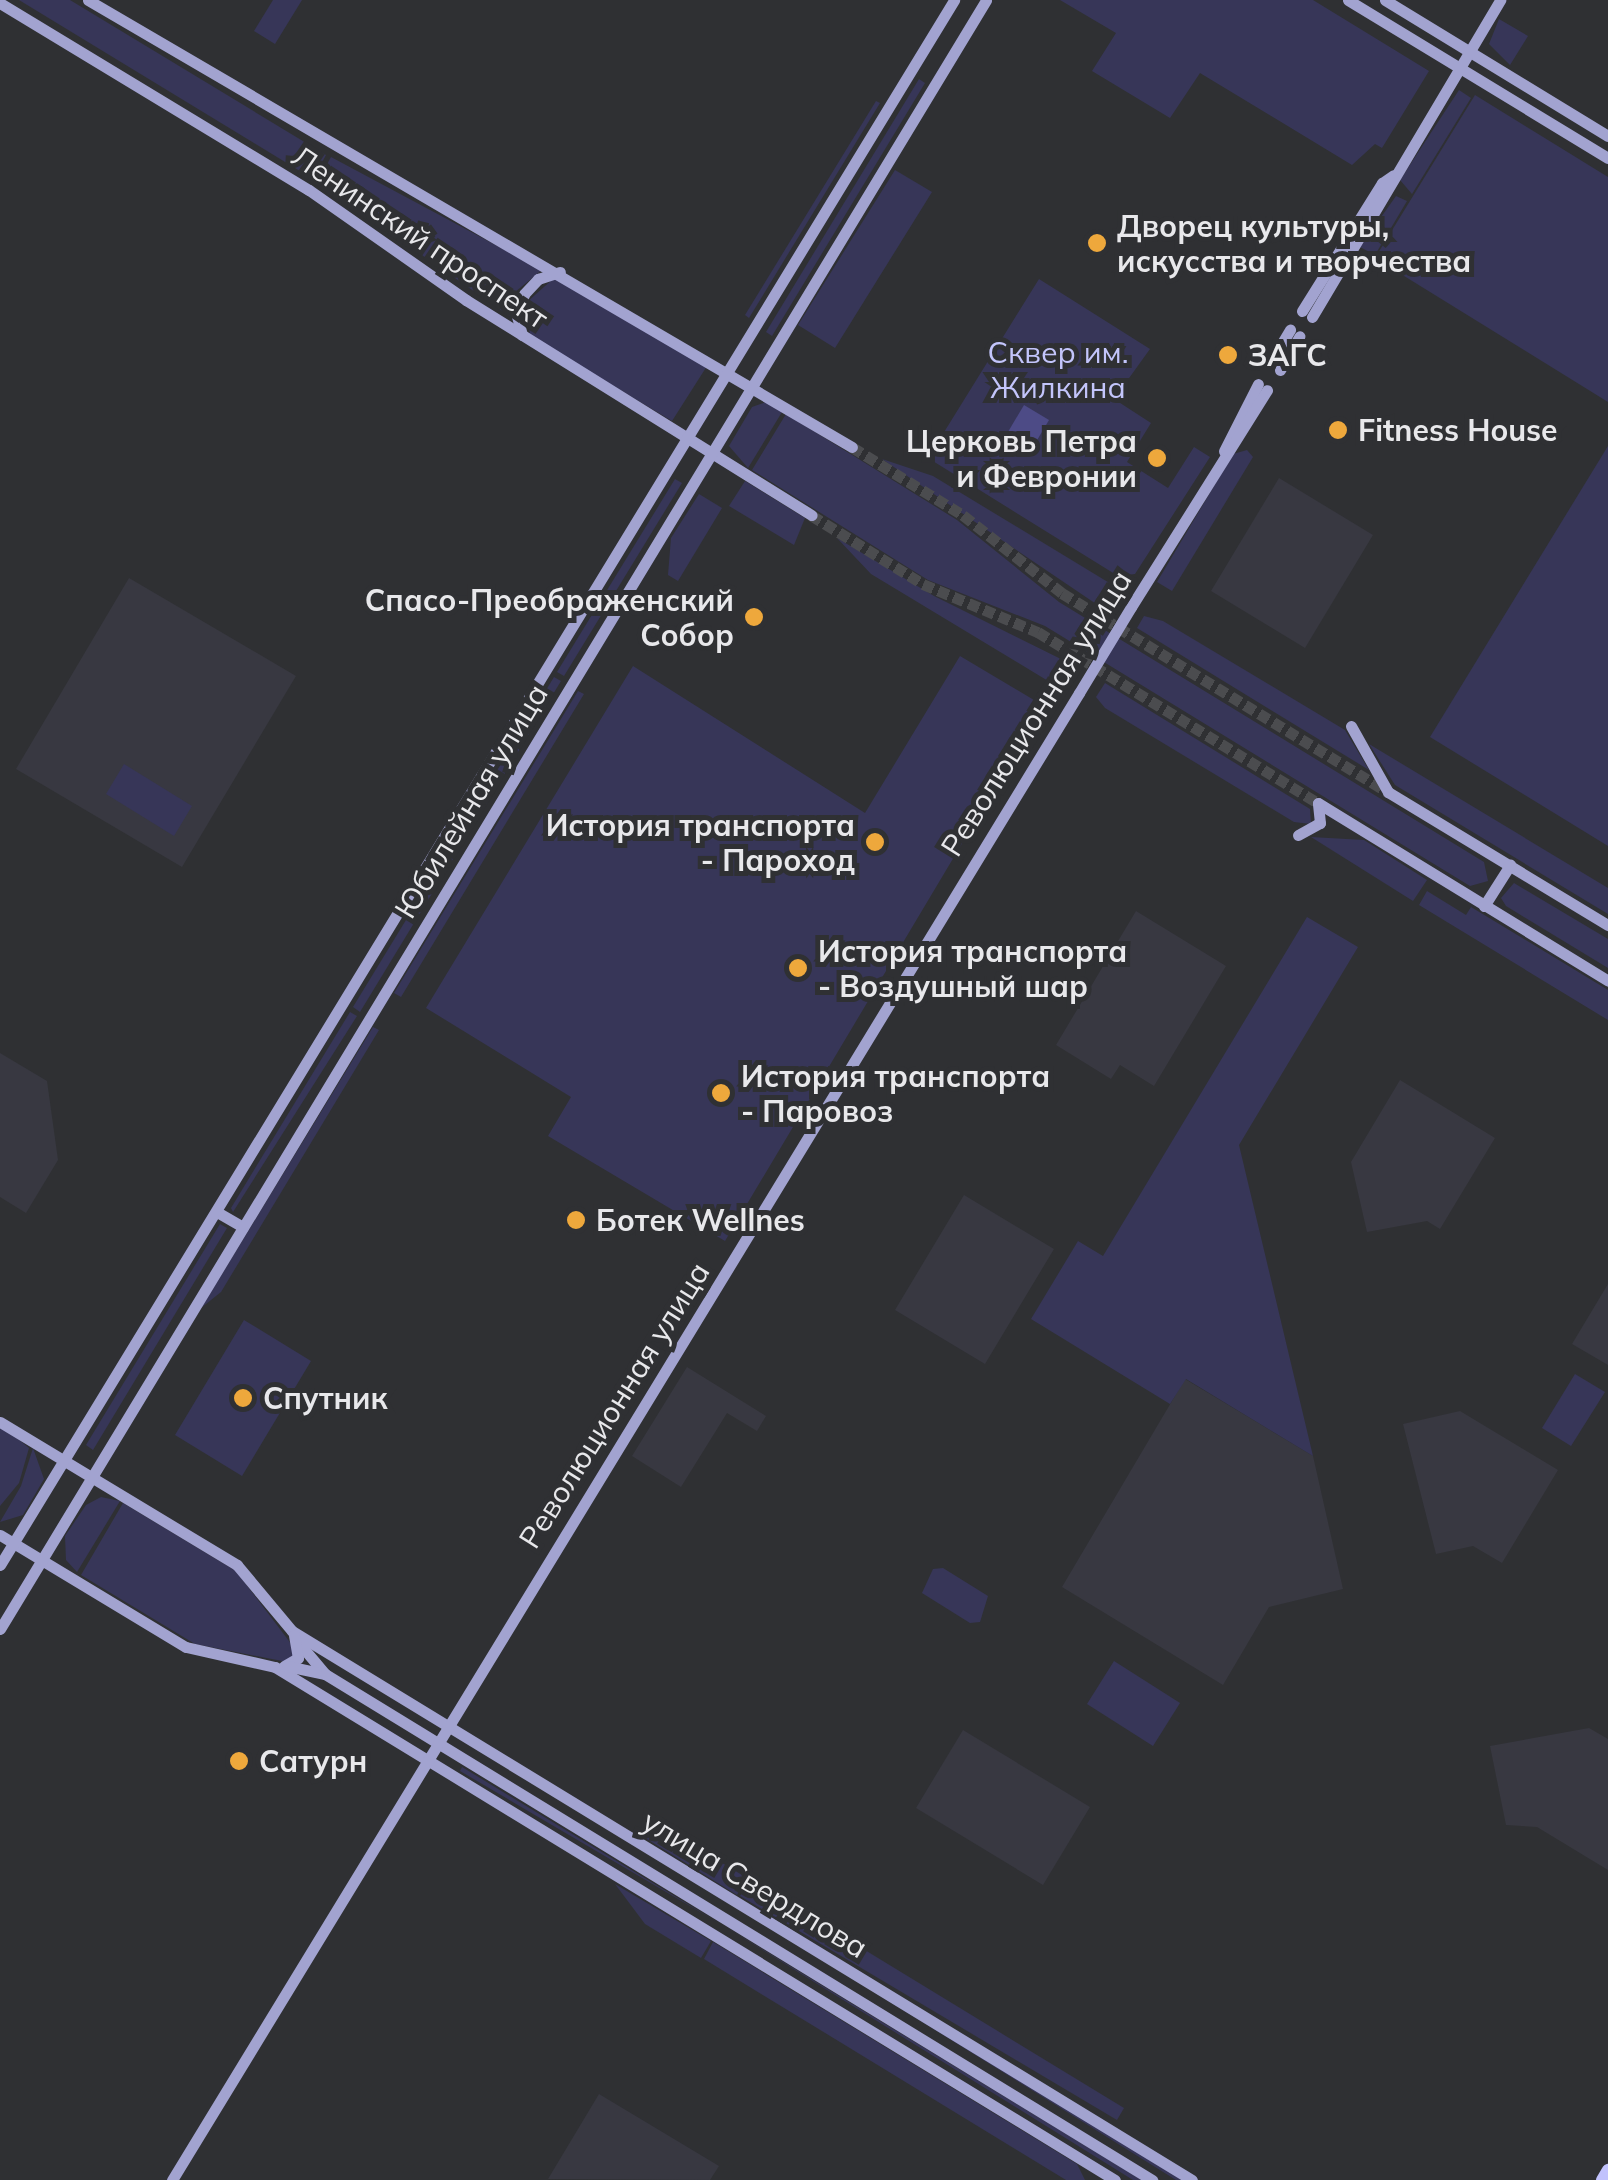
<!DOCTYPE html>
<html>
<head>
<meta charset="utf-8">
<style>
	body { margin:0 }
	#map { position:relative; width:1608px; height:2180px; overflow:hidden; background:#2f3033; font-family:Mulish,sans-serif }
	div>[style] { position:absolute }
	.built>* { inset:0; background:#383841 }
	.green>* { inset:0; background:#373658 }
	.water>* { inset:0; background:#4d4b86 }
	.secondary-tunnel>* { height:11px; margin-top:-5.5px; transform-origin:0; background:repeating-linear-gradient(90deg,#4b4c4f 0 11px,transparent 0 16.5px) }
	.secondary>* { height:11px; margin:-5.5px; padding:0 5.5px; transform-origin:5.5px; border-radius:5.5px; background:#a2a3d0 }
	.primary>* { height:12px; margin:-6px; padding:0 6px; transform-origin:6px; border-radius:6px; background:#c1c2fd }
	.secondary-bridge>* { height:11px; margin:-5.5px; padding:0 5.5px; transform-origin:5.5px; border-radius:5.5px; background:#a2a3d0 }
	.dots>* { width:28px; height:28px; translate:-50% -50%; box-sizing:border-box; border:5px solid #2f3033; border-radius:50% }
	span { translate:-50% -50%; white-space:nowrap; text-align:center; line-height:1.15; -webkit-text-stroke:10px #2f3033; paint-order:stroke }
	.poi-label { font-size:30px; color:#e8e8eb; font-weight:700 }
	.left { translate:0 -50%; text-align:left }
	.right { translate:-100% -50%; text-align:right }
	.street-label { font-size:30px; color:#e8e8eb }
	.park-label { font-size:30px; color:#c3c5fb }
</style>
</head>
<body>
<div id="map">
	<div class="built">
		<div style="clip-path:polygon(1279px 478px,1373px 535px,1305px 648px,1211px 591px)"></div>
		<div style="clip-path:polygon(129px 578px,296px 676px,182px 867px,16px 769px)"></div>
		<div style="clip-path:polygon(1136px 911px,1226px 966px,1154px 1086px,1120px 1065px,1111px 1079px,1056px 1045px)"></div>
		<div style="clip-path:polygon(0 1053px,47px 1081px,58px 1160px,26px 1213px,0 1197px)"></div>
		<div style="clip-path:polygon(1400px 1080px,1495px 1138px,1440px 1229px,1427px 1221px,1367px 1232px,1351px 1162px)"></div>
		<div style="clip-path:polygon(964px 1195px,1054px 1249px,985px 1364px,895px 1310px)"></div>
		<div style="clip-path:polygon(1608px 1284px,1608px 1365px,1572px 1344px)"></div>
		<div style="clip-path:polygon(687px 1367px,766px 1416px,757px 1431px,727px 1413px,681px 1487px,632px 1456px)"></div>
		<div style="clip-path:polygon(1185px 1379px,1313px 1456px,1343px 1589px,1269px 1607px,1223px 1685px,1062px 1587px)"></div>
		<div style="clip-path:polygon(1460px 1411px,1558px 1470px,1502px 1563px,1473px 1546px,1436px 1554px,1403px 1424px)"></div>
		<div style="clip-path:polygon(1589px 1728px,1608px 1739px,1608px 1870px,1537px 1827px,1506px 1825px,1490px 1746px)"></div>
		<div style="clip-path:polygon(963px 1730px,1090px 1807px,1043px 1885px,916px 1808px)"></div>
		<div style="clip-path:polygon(599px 2094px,719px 2166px,710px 2180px,548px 2179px)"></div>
	</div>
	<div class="green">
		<div style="clip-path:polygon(19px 0,70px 0,326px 155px,313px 179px)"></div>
		<div style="clip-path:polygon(273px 0,302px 0,275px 44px,254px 31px)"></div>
		<div style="clip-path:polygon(1060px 0,1313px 0,1429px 71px,1382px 148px,1375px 144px,1352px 165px,1200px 73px,1170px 118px,1092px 71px,1116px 33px)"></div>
		<div style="clip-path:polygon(1499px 19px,1528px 36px,1510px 65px,1489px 44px)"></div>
		<div style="clip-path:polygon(919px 79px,925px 83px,772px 336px,766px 332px)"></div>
		<div style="clip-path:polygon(1459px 90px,1471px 98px,1412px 194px,1400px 180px)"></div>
		<div style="clip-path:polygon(1475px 95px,1608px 177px,1608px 402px,1375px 258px)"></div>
		<div style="clip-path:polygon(876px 101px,880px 103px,749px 318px,745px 315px)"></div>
		<div style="clip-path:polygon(331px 157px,542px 270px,515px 292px,511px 317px,317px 182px)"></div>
		<div style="clip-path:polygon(895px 170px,932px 192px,835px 348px,798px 325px)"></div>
		<div style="clip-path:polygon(1396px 196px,1407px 201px,1375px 255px,1360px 247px)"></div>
		<div style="clip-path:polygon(554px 278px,707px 366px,672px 421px,530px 336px,526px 303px)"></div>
		<div style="clip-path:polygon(1039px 279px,1150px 349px,1114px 399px,1151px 423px,1127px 462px,1168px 488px,1194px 447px,1210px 457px,1135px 574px,1118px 576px,928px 458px)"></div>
		<div style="clip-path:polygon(766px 402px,782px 412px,748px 468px,729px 446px,752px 407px)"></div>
		<div style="clip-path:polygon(786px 414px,957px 520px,1059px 602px,1484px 862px,1488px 881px,1470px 886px,1045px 626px,928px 580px,752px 470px)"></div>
		<div style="clip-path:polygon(1608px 446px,1608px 846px,1430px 737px)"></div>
		<div style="clip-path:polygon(1247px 450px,1253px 457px,1172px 591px,1157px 582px,1233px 454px)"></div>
		<div style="clip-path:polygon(882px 459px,933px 476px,1116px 587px,1108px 612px)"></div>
		<div style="clip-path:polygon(675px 479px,682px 483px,564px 676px,557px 672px)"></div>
		<div style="clip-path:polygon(745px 481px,805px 518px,794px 545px,729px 506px)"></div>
		<div style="clip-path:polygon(699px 494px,722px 508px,678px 581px,668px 575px,671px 538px)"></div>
		<div style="clip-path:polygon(837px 538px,934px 596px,1071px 664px,1058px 687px,871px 574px)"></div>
		<div style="clip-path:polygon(1144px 616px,1163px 621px,1345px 730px,1369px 770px,1137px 628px)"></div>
		<div style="clip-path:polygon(960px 656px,1044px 706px,725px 1241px,548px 1136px,571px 1097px,426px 1008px,633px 666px,865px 813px)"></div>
		<div style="clip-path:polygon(554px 677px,561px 681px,360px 1012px,353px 1007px)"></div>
		<div style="clip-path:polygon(1105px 683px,1310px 809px,1311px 824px,1294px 822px,1105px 708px,1096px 697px)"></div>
		<div style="clip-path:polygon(578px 691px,584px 694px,401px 997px,394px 993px)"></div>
		<div style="clip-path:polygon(1369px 744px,1608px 888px,1608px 914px,1395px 785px)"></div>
		<div style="clip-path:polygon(124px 764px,192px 806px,174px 836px,106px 794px)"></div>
		<div style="clip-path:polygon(1311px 837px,1364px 840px,1427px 880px,1413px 901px)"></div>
		<div style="clip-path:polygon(1514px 883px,1608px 939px,1608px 968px,1506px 906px,1501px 898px)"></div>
		<div style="clip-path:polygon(1427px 891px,1466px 915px,1471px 907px,1608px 990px,1608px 1020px,1419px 905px)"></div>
		<div style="clip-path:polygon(1307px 917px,1358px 947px,1239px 1145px,1313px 1456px,1186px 1379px,1170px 1404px,1031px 1319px,1078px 1241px,1103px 1256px)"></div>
		<div style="clip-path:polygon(350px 1012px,357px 1016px,233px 1212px,231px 1208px)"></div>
		<div style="clip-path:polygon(373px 1027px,379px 1030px,221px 1292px,201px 1308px)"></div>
		<div style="clip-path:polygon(220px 1224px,227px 1228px,93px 1450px,86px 1445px)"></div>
		<div style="clip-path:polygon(244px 1320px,311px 1361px,242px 1476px,175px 1435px)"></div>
		<div style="clip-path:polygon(1575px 1374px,1605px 1392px,1571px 1446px,1542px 1428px)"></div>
		<div style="clip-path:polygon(0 1424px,29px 1448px,19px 1483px,0 1506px)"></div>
		<div style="clip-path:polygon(33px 1448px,44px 1479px,23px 1515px,0 1522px,21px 1486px)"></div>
		<div style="clip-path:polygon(101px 1497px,120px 1501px,77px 1572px,66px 1560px,65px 1536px,86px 1505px)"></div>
		<div style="clip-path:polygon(123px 1503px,236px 1571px,298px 1653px,287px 1662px,195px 1644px,81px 1575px)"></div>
		<div style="clip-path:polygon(943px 1568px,988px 1596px,980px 1622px,970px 1623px,922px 1593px,933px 1569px)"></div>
		<div style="clip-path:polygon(1114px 1661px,1180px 1703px,1153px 1746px,1087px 1704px)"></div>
		<div style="clip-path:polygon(462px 1767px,719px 1923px,460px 1771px)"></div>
		<div style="clip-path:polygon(642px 1836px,694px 1846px,747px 1878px,737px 1895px)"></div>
		<div style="clip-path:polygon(750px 1880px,1124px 2108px,1117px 2120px,740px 1896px)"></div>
		<div style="clip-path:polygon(615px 1884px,711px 1941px,701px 1958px,645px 1924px)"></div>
		<div style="clip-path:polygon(736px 1906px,1185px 2180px,1176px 2180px)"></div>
		<div style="clip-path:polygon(724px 1926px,1142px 2180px,1133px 2180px)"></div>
		<div style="clip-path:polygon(713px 1942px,1077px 2164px,1085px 2180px,1066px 2180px,704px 1959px)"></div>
	</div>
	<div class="water">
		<div style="clip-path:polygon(1024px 405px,1049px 420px,1030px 452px,1005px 437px)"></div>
	</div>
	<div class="secondary-tunnel">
		<div style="left:852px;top:447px;width:130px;rotate:31.5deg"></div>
		<div style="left:963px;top:515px;width:126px;rotate:38.2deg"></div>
		<div style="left:1062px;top:593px;width:382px;rotate:31.4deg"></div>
		<div style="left:811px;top:515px;width:132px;rotate:31.6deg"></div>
		<div style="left:923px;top:584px;width:125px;rotate:22.7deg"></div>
		<div style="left:1038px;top:632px;width:328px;rotate:31.4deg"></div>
	</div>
	<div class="secondary">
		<div style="left:88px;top:0;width:885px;rotate:30.33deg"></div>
		<div style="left:1348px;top:0;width:304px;rotate:31.3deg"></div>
		<div style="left:1385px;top:0;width:261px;rotate:31.4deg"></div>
		<div style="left:0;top:3px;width:361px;rotate:31.2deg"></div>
		<div style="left:309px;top:190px;width:192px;rotate:35deg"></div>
		<div style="left:466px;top:300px;width:407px;rotate:31.9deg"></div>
		<div style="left:1302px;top:311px;width:151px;rotate:-58deg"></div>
		<div style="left:1382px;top:183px;width:14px;rotate:-34deg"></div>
		<div style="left:1312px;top:317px;width:369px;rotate:-59.3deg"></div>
		<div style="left:522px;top:335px;width:20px;rotate:-105deg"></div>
		<div style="left:517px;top:316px;width:23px;rotate:-72deg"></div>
		<div style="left:524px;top:294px;width:21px;rotate:-47deg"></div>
		<div style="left:538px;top:279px;width:23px;rotate:-18deg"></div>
		<div style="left:1270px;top:363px;width:39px;rotate:-59deg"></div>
		<div style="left:1280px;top:370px;width:39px;rotate:-60deg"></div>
		<div style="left:1224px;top:451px;width:75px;rotate:-63.1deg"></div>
		<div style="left:1131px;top:607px;width:256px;rotate:-57.9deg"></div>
		<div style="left:1351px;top:726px;width:76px;rotate:60.7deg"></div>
		<div style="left:1388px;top:792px;width:257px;rotate:31.2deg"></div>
		<div style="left:1318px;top:803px;width:340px;rotate:31.5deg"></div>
		<div style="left:1298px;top:835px;width:25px;rotate:-29deg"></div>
		<div style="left:1320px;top:823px;width:20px;rotate:-96deg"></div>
		<div style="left:1484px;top:906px;width:49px;rotate:-57.6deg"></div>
		<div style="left:217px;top:1212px;width:30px;rotate:30deg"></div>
		<div style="left:0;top:1422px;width:277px;rotate:31.1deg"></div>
		<div style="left:237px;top:1565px;width:86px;rotate:50.2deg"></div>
		<div style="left:292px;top:1631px;width:1054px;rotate:31.38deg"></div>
		<div style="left:0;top:1535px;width:217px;rotate:31.1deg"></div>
		<div style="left:186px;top:1647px;width:91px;rotate:12.7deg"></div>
		<div style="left:275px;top:1667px;width:984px;rotate:31.41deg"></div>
		<div style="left:0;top:1565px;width:1833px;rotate:-58.63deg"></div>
		<div style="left:0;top:1629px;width:1904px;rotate:-58.81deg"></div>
		<div style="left:299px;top:1643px;width:40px;rotate:50deg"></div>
		<div style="left:284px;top:1666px;width:16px;rotate:-30deg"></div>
		<div style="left:298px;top:1658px;width:23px;rotate:-100deg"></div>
		<div style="left:287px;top:1666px;width:39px;rotate:12deg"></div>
		<div style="left:325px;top:1674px;width:970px;rotate:31.46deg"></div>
		<div style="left:172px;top:2180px;width:1742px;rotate:-58.62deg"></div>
	</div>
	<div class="primary">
		<div style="left:1602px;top:2180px;width:12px;rotate:-59deg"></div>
	</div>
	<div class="secondary-bridge">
		<div style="left:1079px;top:693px;width:100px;rotate:-58.8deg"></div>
	</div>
	<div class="dots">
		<div style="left:1097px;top:243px;background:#eea83c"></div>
		<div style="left:1228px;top:355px;background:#eea83c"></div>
		<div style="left:1338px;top:430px;background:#eea83c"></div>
		<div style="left:1157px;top:458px;background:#eea83c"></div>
		<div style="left:754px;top:617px;background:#eea83c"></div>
		<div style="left:875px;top:842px;background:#eea83c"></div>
		<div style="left:798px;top:968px;background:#eea83c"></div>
		<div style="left:721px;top:1093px;background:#eea83c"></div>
		<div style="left:576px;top:1220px;background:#eea83c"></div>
		<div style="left:243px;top:1398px;background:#eea83c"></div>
		<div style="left:239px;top:1761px;background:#eea83c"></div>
	</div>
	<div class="poi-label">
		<span class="left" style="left:1117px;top:243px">Дворец культуры,<br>искусства и творчества</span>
		<span class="left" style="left:1248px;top:355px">ЗАГС</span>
		<span class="left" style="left:1358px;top:430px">Fitness House</span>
		<span class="right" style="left:1137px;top:458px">Церковь Петра<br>и Февронии</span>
		<span class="right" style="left:734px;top:617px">Спасо-Преображенский<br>Собор</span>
		<span class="right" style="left:855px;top:842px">История транспорта<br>- Пароход</span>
		<span class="left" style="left:818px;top:968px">История транспорта<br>- Воздушный шар</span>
		<span class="left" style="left:741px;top:1093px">История транспорта<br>- Паровоз</span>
		<span class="left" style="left:596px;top:1220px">Ботек Wellnes</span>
		<span class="left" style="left:263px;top:1398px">Спутник</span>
		<span class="left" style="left:259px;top:1761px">Сатурн</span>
	</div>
	<div class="street-label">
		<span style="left:420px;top:237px;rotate:34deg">Ленинский проспект</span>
		<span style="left:1036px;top:713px;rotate:-58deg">Революционная улица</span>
		<span style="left:471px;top:801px;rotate:-59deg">Юбилейная улица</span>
		<span style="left:614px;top:1405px;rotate:-58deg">Революционная улица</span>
		<span style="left:755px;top:1884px;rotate:31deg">улица Свердлова</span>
	</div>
	<div class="park-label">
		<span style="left:1058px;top:369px">Сквер им.<br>Жилкина</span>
	</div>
</div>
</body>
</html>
